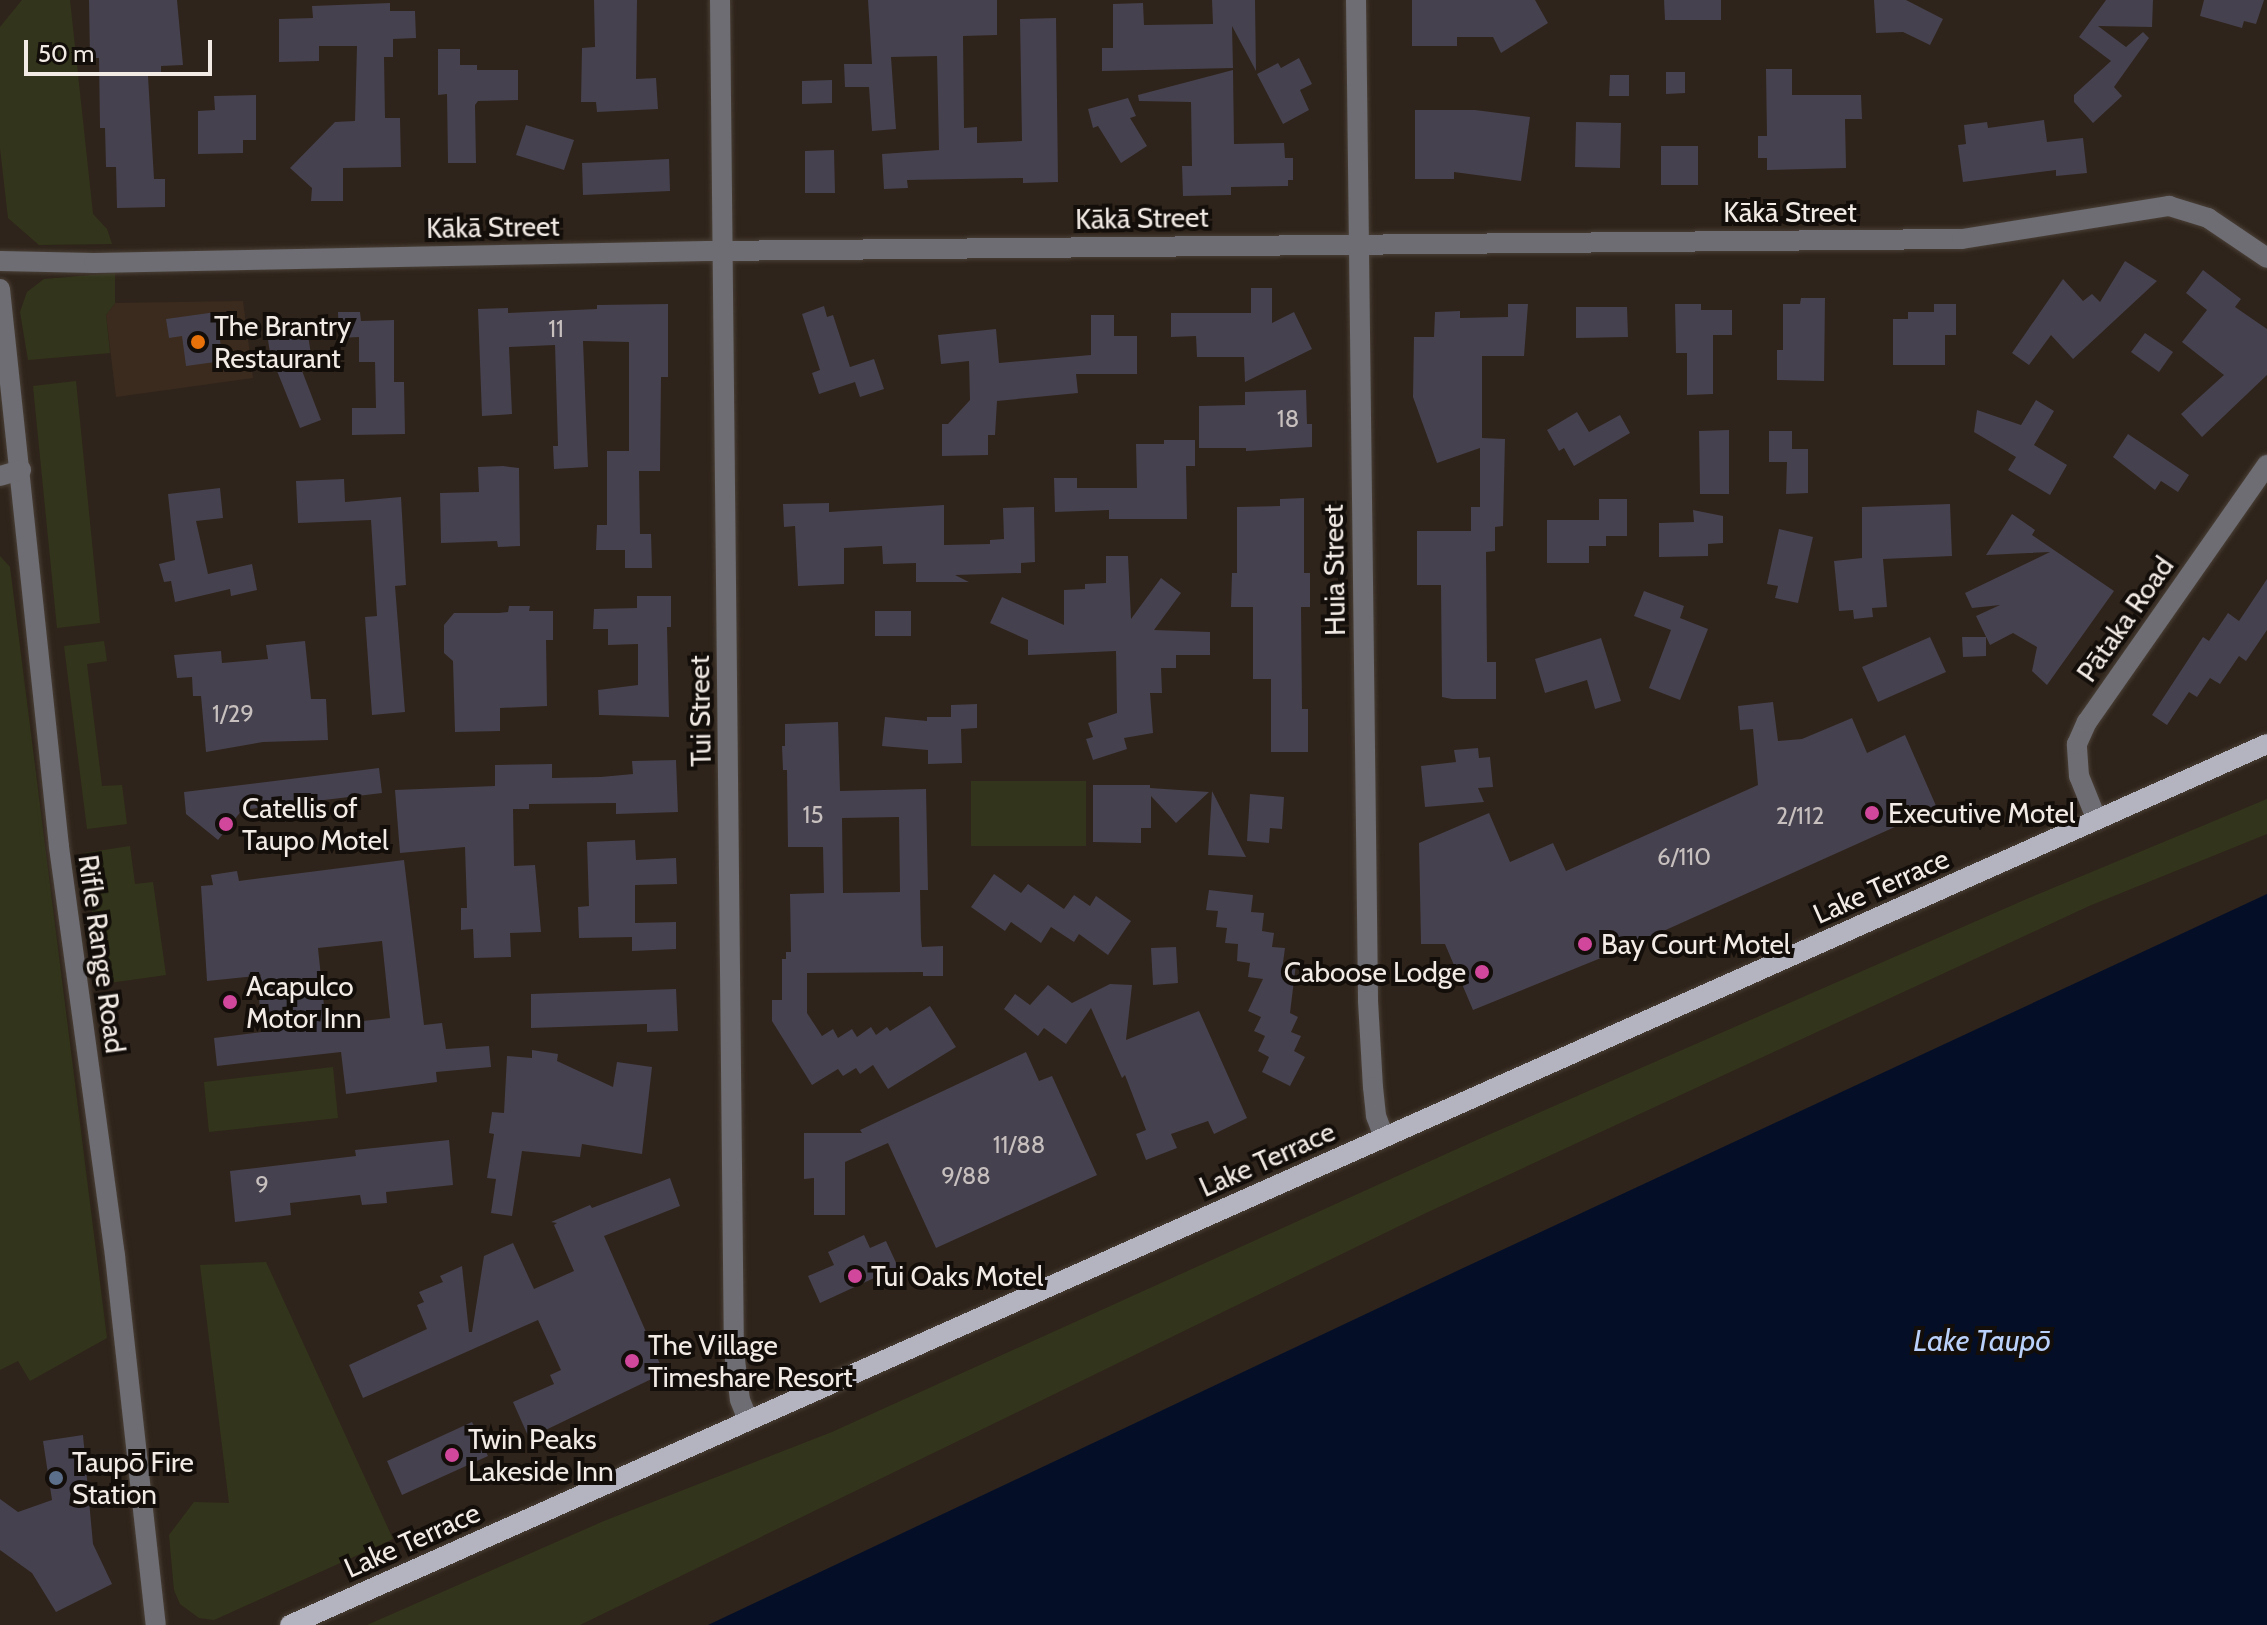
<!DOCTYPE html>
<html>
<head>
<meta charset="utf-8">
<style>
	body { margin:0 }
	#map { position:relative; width:2267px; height:1625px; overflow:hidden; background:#2f241b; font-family:Cabin,sans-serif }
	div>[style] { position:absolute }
	.built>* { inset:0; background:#3b2b1e }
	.green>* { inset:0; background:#32351b }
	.water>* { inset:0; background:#040f27 }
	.building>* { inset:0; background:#45414e }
	.roads { filter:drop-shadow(0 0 2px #4a4037) drop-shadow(0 0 2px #4a4037) }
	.minor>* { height:20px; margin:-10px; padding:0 10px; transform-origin:10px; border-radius:10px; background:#6d6d73 }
	.major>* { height:20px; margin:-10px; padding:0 10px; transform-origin:10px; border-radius:10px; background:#b4b4c1 }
	.dots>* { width:22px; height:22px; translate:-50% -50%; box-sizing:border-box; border:4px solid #130e0a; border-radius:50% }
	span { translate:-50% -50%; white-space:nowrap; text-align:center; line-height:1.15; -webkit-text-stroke:8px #130e0a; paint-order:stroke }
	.number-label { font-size:24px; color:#c7c0bf }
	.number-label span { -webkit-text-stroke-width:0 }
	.street-label { font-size:28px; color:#f2eae5 }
	.poi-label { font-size:28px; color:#f2eae5 }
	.left { translate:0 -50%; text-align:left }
	.right { translate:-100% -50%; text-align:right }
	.water-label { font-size:30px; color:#b9d1fb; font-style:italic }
	.scale { position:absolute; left:24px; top:40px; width:188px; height:36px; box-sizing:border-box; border:4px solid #f2eae5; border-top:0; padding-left:10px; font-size:24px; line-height:28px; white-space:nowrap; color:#f2eae5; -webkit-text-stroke:6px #130e0a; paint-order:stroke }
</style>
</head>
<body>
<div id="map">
	<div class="built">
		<div style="clip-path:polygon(243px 301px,253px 378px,116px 397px,106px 315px,115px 303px)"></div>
	</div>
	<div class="green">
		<div style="clip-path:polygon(22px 0,70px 0,93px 214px,107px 229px,112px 244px,39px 245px,8px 218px,0 148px,0 27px)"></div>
		<div style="clip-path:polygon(115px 273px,115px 303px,106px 315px,110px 353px,28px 360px,20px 312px,27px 292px,44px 279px)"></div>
		<div style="clip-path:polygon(76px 381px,100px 623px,57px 628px,33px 386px)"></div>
		<div style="clip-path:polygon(0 556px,10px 567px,107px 1338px,30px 1381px,18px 1361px,0 1370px)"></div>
		<div style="clip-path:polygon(104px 641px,107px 661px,87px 664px,102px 786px,122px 785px,127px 824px,87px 829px,64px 646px)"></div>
		<div style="clip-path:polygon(971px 781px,1086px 781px,1086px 846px,971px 846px)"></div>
		<div style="clip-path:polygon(2267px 799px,2267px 834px,2089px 906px,1428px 1212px,580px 1625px,367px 1625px,604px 1521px,832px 1432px,1479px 1139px,2029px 898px)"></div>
		<div style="clip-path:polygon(130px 846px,135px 884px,153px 882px,166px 975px,102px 984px,84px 853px)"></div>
		<div style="clip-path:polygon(333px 1067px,338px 1118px,209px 1132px,204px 1082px)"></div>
		<div style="clip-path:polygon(266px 1262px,393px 1539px,214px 1620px,199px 1618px,180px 1604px,174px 1590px,169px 1535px,194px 1502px,229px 1503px,200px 1265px)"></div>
	</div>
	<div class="water">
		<div style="clip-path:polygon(2267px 894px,2267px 1625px,708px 1625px,1461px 1269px)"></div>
	</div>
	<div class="building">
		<div style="clip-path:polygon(89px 0,177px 0,183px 65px,161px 66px,161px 75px,148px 76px,154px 179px,165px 179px,165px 207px,117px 208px,116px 167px,106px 167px,105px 128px,100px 128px,99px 58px,90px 58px)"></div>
		<div style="clip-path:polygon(594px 0,637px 0,636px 79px,656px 78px,658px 109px,597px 112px,596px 102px,581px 102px,582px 48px,595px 47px)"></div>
		<div style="clip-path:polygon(868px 0,997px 0,997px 35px,963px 36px,964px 128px,977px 127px,977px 143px,1022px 141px,1020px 19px,1056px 18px,1058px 182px,1023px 183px,1023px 178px,907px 180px,908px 188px,884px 189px,882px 154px,939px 150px,937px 56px,891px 57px,896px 129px,872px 131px,869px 87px,845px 87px,844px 64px,872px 64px)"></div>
		<div style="clip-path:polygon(1212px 0,1255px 0,1256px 71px,1232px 26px,1233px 68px,1102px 71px,1102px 48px,1113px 48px,1113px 4px,1143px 3px,1144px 25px,1213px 24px)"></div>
		<div style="clip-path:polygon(1412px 0,1535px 0,1548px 23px,1501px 53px,1493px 37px,1457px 37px,1457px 46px,1412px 46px)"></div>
		<div style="clip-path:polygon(1664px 0,1721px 0,1721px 20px,1665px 20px)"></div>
		<div style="clip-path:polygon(1874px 0,1906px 0,1943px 19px,1930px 45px,1903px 32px,1876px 33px)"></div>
		<div style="clip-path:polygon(2106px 0,2153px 0,2152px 27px,2098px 26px,2126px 47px,2143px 32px,2149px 38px,2114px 87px,2122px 96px,2093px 123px,2074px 102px,2074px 95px,2111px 61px,2079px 37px)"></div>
		<div style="clip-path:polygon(2204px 0,2264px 0,2256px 24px,2244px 21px,2242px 28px,2200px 16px)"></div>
		<div style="clip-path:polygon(390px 3px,390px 11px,415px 11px,416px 38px,393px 39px,393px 57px,384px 57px,385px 118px,400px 118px,401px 167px,343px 168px,343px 201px,311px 201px,312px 188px,290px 168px,335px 122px,355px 121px,357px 46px,319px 46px,319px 61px,279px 62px,279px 19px,313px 18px,312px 6px)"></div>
		<div style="clip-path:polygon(438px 49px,460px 49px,460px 65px,477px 65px,477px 70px,518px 70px,518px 100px,478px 101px,475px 105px,476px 163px,448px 163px,447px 94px,438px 95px)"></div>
		<div style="clip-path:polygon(1299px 58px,1312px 84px,1300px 90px,1309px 110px,1283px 124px,1257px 74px,1278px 63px,1281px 68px)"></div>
		<div style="clip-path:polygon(1766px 69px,1792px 69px,1792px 95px,1861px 95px,1862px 119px,1845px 119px,1846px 168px,1767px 170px,1767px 158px,1758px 158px,1758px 136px,1767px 136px)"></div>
		<div style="clip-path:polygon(1233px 70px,1234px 144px,1284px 143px,1285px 158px,1293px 158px,1293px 180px,1288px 180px,1288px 186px,1231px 187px,1231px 195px,1183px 196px,1182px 166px,1192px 166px,1191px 102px,1139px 101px,1138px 95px)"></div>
		<div style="clip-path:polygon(1666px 72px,1685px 72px,1685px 93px,1666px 94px)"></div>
		<div style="clip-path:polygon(1610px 75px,1629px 75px,1629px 96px,1609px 96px)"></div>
		<div style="clip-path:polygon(832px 80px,832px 103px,802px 104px,802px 81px)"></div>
		<div style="clip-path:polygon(256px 95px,256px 140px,243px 140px,243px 153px,198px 154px,198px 111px,215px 110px,214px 96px)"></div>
		<div style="clip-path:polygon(1128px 98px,1136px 116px,1130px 118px,1147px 146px,1121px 163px,1098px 126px,1093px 128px,1088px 109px)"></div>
		<div style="clip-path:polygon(1415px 110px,1475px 110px,1530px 117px,1521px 181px,1454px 172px,1454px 179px,1415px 179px)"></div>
		<div style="clip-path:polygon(2044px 120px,2047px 142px,2083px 138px,2087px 173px,2056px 176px,2056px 170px,1963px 182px,1958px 145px,1966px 144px,1964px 125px,1987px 122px,1988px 128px)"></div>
		<div style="clip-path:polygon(1576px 122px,1621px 123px,1620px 168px,1575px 167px)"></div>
		<div style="clip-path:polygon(526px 125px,574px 140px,564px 170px,516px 155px)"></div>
		<div style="clip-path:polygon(1661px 146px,1698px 146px,1698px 185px,1661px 185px)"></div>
		<div style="clip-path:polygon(834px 150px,835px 193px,805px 193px,805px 151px)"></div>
		<div style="clip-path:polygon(669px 159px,670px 191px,583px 195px,582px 163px)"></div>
		<div style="clip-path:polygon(2125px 261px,2157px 281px,2073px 359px,2051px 335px,2029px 365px,2012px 353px,2063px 279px,2083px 301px,2092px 294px,2100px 302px)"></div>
		<div style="clip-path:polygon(2203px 270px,2241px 299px,2235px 307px,2267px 329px,2267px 375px,2202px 437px,2181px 414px,2224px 375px,2182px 342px,2207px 310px,2186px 293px)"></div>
		<div style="clip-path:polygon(1251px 288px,1272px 288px,1272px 323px,1294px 312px,1312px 349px,1245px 382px,1244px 357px,1197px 357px,1196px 336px,1171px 337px,1171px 313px,1251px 313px)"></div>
		<div style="clip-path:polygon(1801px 298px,1825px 298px,1824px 381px,1777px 380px,1777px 350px,1783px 350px,1783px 304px,1800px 304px)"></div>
		<div style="clip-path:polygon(668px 304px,668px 377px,661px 377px,660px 471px,639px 471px,640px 534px,651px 534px,652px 568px,625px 568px,625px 550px,596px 550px,597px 525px,607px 525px,607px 451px,629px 451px,629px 342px,583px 341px,588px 467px,554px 469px,553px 446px,558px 446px,555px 345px,509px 347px,512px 414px,482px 416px,478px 309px,508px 308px,508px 313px,597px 309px,597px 305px)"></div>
		<div style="clip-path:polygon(1508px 304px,1528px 304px,1524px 356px,1482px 356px,1482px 438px,1505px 439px,1503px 526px,1495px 527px,1495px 551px,1486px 552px,1487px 662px,1496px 662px,1496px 699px,1452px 699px,1442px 697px,1441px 585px,1417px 585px,1417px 531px,1471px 531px,1471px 507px,1480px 507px,1480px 448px,1437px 463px,1413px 397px,1414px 337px,1434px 337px,1435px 312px,1460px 311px,1460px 318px,1508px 317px)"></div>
		<div style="clip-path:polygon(1675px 304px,1701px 304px,1701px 310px,1732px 310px,1732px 335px,1713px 335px,1713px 394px,1687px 395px,1687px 353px,1676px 353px)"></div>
		<div style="clip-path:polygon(1934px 304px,1956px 304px,1956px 335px,1945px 335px,1945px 365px,1893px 365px,1893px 319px,1908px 319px,1908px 312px,1934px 312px)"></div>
		<div style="clip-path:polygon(824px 306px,827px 317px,833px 315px,850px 367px,874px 359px,884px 389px,860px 397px,855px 382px,819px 394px,812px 373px,820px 370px,802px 314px)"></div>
		<div style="clip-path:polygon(1576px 307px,1627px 307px,1628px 337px,1576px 338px)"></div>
		<div style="clip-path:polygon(216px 312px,223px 361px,186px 366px,182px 336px,169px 338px,166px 319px)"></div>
		<div style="clip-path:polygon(338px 312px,360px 312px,361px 321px,394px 320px,394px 382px,404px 382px,405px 434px,352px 435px,352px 408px,376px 408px,375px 362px,359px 362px,359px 337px,339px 338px)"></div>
		<div style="clip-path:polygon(1091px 315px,1114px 315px,1114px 336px,1137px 336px,1137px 374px,1076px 374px,1078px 393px,997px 401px,995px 435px,988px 435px,988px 455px,942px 456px,942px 424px,948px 424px,970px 400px,969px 361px,941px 364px,938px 335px,996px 329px,999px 363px,1091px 355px)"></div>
		<div style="clip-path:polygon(2145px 333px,2173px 352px,2159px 372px,2131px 352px)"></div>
		<div style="clip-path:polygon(308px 335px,312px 361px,299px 363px,321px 420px,300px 428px,275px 366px,272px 366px,268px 340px)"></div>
		<div style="clip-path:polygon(1306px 390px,1307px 424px,1312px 424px,1312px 447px,1246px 451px,1246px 448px,1199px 448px,1199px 406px,1245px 405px,1245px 392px)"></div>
		<div style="clip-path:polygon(2036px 400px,2054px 411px,2034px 445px,2067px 465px,2050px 495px,2008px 470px,2016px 457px,1974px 432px,1977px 410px,2021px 425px)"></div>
		<div style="clip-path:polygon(1577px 412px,1589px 432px,1620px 415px,1630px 433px,1574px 466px,1564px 448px,1559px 451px,1547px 430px)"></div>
		<div style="clip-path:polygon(1729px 430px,1729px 494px,1700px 494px,1699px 431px)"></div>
		<div style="clip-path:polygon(1769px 431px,1792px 431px,1792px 449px,1808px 449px,1808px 493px,1786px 494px,1787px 462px,1769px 462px)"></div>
		<div style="clip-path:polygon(2128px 434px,2189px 475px,2178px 492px,2161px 481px,2155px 490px,2113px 457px)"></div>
		<div style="clip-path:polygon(1164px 440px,1195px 440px,1195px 466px,1186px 466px,1187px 519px,1109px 519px,1109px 510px,1055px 512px,1054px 478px,1077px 478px,1077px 488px,1137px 488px,1136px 444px,1164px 444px)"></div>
		<div style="clip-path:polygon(503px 466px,519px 468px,520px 546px,498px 547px,497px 541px,441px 543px,440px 493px,479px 492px,478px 467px)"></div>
		<div style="clip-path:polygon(344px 479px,345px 502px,401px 497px,406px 585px,395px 586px,405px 712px,372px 715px,365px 617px,377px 616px,371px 520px,298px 523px,296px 481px)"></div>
		<div style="clip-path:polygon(220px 488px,223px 518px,196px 521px,208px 574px,252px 564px,257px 590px,231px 596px,230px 589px,175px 602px,171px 581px,164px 582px,159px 564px,175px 560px,168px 494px)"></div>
		<div style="clip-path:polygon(1304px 498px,1304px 573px,1310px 573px,1310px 607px,1301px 607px,1302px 709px,1308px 709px,1308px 752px,1271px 752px,1271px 679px,1253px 679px,1253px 607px,1231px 607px,1232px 573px,1237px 573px,1237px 507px,1280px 506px,1280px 499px)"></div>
		<div style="clip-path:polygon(1599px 499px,1627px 499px,1627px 536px,1606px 536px,1606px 546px,1589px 546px,1589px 563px,1547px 563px,1547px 520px,1599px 520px)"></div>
		<div style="clip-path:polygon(829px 503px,829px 512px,944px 505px,944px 545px,990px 544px,990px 540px,1004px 539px,1003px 508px,1034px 507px,1035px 562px,1021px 563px,1021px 573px,955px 575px,969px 582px,916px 582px,916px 563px,883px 564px,882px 546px,844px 548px,844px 584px,798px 586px,795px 526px,784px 527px,783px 504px)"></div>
		<div style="clip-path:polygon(1950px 504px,1952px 556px,1883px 559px,1887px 607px,1872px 608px,1873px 617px,1854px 619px,1853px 610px,1839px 611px,1834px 561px,1862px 558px,1862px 507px)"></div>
		<div style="clip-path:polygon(1693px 510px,1723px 516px,1723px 543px,1708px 544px,1708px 556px,1659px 557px,1659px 523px,1694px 522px)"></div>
		<div style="clip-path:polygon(2012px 514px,2035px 530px,2032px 535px,2114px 591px,2047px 685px,2032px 671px,2037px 647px,2013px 633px,1990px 645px,1976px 616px,2000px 605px,1972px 608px,1965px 593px,2050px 552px,1986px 555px)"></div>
		<div style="clip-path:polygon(1779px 529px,1813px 537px,1798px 603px,1775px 598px,1778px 586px,1767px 584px)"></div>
		<div style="clip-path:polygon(1106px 556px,1128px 556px,1131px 619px,1161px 578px,1181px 593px,1154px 630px,1210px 632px,1210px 655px,1176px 655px,1176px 668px,1161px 668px,1162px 693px,1150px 693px,1153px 733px,1124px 738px,1127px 749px,1093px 760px,1086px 739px,1093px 737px,1088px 723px,1117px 713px,1116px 651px,1028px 655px,1028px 640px,990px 623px,1002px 597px,1064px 625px,1064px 590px,1085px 589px,1085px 584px,1106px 583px)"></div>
		<div style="clip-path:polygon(2267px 579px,2267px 630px,2246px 661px,2239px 656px,2220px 684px,2210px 678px,2197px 697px,2189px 692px,2167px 725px,2152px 715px,2203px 637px,2209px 641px,2228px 613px,2239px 621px)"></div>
		<div style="clip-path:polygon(1644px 591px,1684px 606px,1680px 618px,1708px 629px,1680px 700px,1649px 688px,1671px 630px,1634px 616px)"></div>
		<div style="clip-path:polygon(637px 596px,671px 596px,671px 627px,667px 627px,669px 717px,599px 715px,598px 690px,638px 685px,638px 644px,608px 645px,608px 629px,593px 629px,594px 609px,637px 608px)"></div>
		<div style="clip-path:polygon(509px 606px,530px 606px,529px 611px,553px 611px,553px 640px,546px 640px,547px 706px,500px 708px,500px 731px,455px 732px,453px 661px,444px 653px,444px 625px,454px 613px,499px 613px,508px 612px)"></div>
		<div style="clip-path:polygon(875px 611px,911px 611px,911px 636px,875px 636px)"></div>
		<div style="clip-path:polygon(1930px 637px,1946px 672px,1878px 702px,1862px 667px)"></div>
		<div style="clip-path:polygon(1962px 637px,1986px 637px,1986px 656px,1963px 657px)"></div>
		<div style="clip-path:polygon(1601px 638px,1621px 701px,1595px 709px,1587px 680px,1545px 693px,1535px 659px)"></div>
		<div style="clip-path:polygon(305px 641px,311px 699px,326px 699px,328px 740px,263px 742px,206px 752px,201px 696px,193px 696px,192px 677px,177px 678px,174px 655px,221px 651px,222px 663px,268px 659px,266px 645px)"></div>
		<div style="clip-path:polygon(1773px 702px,1778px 741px,1802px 739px,1852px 718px,1867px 753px,1905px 735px,1937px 808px,1628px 947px,1473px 1010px,1445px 944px,1421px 944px,1419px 843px,1489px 813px,1510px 862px,1553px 843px,1566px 871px,1758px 785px,1753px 729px,1740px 730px,1738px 706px)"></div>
		<div style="clip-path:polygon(977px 704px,977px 728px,961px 729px,962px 763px,928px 764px,928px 750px,882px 746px,885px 717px,927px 721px,927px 717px,951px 717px,951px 705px)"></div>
		<div style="clip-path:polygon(evenodd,838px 722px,840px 791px,926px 789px,928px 890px,920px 890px,921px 939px,922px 947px,943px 946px,943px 976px,923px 976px,923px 972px,807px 973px,807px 1013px,822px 1036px,833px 1029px,838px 1038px,852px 1029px,857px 1037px,871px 1027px,876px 1035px,887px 1027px,890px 1031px,930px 1006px,956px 1047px,888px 1089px,873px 1065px,860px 1074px,856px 1068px,843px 1076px,838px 1069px,812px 1085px,772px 1021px,772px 1000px,782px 1000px,782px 959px,786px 959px,786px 952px,791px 952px,790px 894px,824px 893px,823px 847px,788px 847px,787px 770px,783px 770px,782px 746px,785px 746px,785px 724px,838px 722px,899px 817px,900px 892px,843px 893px,842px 818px,899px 817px)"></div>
		<div style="clip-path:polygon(1478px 748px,1479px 758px,1490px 757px,1493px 787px,1478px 788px,1484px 802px,1425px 807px,1421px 766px,1456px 762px,1454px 750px)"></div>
		<div style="clip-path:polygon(676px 760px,678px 812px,616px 814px,616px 803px,529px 804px,529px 809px,513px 809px,514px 866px,535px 865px,541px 932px,510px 933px,511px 957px,474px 958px,473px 929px,461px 930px,461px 908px,467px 908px,465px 847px,400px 853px,395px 790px,495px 786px,495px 765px,552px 764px,552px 778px,601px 777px,633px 774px,632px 761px)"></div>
		<div style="clip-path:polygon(379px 768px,382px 793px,242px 810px,218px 840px,186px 814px,184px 792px)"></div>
		<div style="clip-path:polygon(1093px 785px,1150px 785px,1150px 788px,1209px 792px,1176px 823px,1151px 796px,1151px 828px,1141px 828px,1141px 843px,1093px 842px)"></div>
		<div style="clip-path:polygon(1212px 791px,1246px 857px,1208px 855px)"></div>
		<div style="clip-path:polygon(1250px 794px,1284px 797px,1282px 829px,1270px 828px,1269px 843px,1247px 841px)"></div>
		<div style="clip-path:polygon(635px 840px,636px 860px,676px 858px,677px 884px,635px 885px,635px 923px,676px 922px,676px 949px,632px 951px,632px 937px,579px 938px,578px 907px,589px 906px,587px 842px)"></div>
		<div style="clip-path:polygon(evenodd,404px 860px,424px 1025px,442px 1023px,446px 1049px,489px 1046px,491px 1067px,436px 1072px,437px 1082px,346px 1094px,341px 1052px,217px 1066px,214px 1038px,262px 1032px,257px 976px,207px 981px,201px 886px,213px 885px,211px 875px,237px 871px,239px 881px,404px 860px,382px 941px,390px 1018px,326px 1025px,318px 948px,382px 941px)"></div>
		<div style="clip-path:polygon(994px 874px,1021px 893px,1028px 884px,1064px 909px,1074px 895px,1090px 906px,1096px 896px,1131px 921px,1108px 955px,1079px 934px,1074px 942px,1051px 927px,1041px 943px,1011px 922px,1005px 931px,971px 907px)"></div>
		<div style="clip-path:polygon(1209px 890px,1253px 895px,1251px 912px,1264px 913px,1262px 931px,1274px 933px,1272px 947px,1285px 948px,1282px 970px,1296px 964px,1290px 1013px,1298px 1017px,1291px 1032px,1301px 1036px,1294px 1051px,1305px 1057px,1290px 1086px,1262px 1072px,1269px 1057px,1258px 1051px,1265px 1036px,1254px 1031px,1261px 1017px,1248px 1011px,1263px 979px,1248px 977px,1250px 963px,1237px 961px,1238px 944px,1225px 943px,1227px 928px,1216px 927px,1218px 911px,1206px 910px)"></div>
		<div style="clip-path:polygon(1176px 947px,1178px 983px,1153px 985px,1151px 948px)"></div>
		<div style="clip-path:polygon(1110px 984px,1132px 985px,1126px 1040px,1199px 1011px,1247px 1118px,1214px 1134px,1208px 1121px,1171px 1134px,1177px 1148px,1146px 1160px,1136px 1134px,1146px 1130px,1125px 1075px,1122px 1078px,1091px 1008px,1066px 1044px,1044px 1028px,1038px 1036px,1004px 1009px,1015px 994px,1030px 1005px,1048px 985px,1072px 1003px)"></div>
		<div style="clip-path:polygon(676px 989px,678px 1031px,647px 1032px,647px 1024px,531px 1028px,531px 994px)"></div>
		<div style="clip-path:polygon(532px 1050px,558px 1054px,557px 1061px,613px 1087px,617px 1062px,652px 1067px,642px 1154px,582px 1144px,580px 1157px,522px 1151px,512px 1216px,491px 1213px,496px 1179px,487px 1178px,494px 1134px,489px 1133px,492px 1112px,504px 1113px,507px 1056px,532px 1058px)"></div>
		<div style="clip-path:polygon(1026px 1052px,1039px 1081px,1052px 1076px,1097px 1175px,936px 1248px,888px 1143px,845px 1162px,845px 1215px,814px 1215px,814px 1178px,804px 1179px,804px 1133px,862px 1133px,860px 1130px)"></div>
		<div style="clip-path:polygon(449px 1140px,453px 1185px,386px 1192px,387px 1203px,362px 1205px,360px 1195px,290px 1203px,291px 1215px,235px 1222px,230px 1171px,356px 1156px,355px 1150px)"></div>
		<div style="clip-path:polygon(670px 1178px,680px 1206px,604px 1236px,664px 1373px,529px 1438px,513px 1402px,554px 1384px,550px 1375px,561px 1370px,538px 1320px,363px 1398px,349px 1365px,427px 1329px,417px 1305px,424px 1302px,419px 1292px,443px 1282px,440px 1276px,462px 1266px,469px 1332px,472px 1332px,484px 1256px,513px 1243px,534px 1289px,574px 1271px,554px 1225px,557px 1223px,551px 1222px,590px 1205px,592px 1208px)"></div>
		<div style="clip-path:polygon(864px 1235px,870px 1248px,886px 1241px,898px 1267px,820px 1303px,808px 1276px,834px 1265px,828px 1252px)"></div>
		<div style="clip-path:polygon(472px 1422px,488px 1456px,402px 1495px,387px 1461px)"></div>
		<div style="clip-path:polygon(83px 1435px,93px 1544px,112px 1584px,56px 1612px,32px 1573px,0 1550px,0 1499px,18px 1512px,52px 1500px,43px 1441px)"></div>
	</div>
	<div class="roads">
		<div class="minor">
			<div style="left:720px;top:0;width:1352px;rotate:89.41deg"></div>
			<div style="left:734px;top:1352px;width:48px;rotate:82.9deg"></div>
			<div style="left:740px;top:1400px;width:22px;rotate:68deg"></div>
			<div style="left:1356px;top:0;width:1001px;rotate:89.31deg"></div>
			<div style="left:1368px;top:1001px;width:86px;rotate:86.7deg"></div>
			<div style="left:1373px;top:1087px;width:29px;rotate:84deg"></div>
			<div style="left:1376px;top:1116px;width:22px;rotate:69deg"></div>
			<div style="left:0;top:261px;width:94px;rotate:1.2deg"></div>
			<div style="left:94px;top:263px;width:613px;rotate:-1.12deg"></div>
			<div style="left:707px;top:251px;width:1255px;rotate:-0.55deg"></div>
			<div style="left:1962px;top:239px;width:210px;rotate:-9.1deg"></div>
			<div style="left:2169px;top:206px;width:41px;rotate:17.1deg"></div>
			<div style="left:2208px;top:218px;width:71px;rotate:34.1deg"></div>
			<div style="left:0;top:289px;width:561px;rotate:83.96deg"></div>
			<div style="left:59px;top:847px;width:413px;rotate:82.2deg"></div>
			<div style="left:115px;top:1256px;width:371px;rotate:83.7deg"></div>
			<div style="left:0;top:476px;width:22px;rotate:-16deg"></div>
			<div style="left:2096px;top:818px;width:45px;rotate:-112deg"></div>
			<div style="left:2079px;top:776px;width:32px;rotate:-94deg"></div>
			<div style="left:2077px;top:744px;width:24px;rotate:-66deg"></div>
			<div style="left:2087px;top:722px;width:314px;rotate:-55deg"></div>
		</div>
		<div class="major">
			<div style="left:290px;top:1625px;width:2164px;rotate:-24.02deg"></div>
		</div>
	</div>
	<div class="dots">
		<div style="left:198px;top:342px;background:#e8710a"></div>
		<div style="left:1872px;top:813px;background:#d1479c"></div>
		<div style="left:226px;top:824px;background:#d1479c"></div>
		<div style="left:1585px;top:944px;background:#d1479c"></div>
		<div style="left:1482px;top:972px;background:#d1479c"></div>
		<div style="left:230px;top:1002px;background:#d1479c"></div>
		<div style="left:855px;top:1276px;background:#d1479c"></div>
		<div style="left:632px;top:1361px;background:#d1479c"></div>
		<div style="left:452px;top:1455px;background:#d1479c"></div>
		<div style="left:56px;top:1478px;background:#5c6f8a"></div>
	</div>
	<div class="number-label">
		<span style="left:556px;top:329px">11</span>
		<span style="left:1288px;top:419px">18</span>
		<span style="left:233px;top:714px">1/29</span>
		<span style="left:813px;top:815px">15</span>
		<span style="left:1800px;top:816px">2/112</span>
		<span style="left:1684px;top:857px">6/110</span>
		<span style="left:1019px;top:1145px">11/88</span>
		<span style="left:966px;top:1176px">9/88</span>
		<span style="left:262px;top:1185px">9</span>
	</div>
	<div class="street-label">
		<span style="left:1790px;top:212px">Kākā Street</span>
		<span style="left:1142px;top:218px;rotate:-1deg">Kākā Street</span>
		<span style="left:493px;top:227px;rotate:-1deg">Kākā Street</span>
		<span style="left:1334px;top:570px;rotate:-91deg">Huia Street</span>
		<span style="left:2125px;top:619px;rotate:-55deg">Pātaka Road</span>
		<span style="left:700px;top:711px;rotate:-91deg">Tui Street</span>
		<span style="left:1881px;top:886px;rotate:-24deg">Lake Terrace</span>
		<span style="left:102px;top:954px;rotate:82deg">Rifle Range Road</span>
		<span style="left:1267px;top:1159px;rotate:-24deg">Lake Terrace</span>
		<span style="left:412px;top:1540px;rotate:-24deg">Lake Terrace</span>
	</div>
	<div class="poi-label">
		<span class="left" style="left:214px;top:342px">The Brantry<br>Restaurant</span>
		<span class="left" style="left:242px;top:824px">Catellis of<br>Taupo Motel</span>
		<span class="left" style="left:1888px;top:813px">Executive Motel</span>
		<span class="left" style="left:1601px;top:944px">Bay Court Motel</span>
		<span class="right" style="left:1466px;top:972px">Caboose Lodge</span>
		<span class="left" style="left:246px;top:1002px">Acapulco<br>Motor Inn</span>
		<span class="left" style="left:871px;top:1276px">Tui Oaks Motel</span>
		<span class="left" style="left:648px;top:1361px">The Village<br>Timeshare Resort</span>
		<span class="left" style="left:468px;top:1455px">Twin Peaks<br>Lakeside Inn</span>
		<span class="left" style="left:72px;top:1478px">Taupō Fire<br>Station</span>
	</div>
	<div class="water-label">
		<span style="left:1982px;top:1341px">Lake Taupō</span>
	</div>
	<div class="scale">50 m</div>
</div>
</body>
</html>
